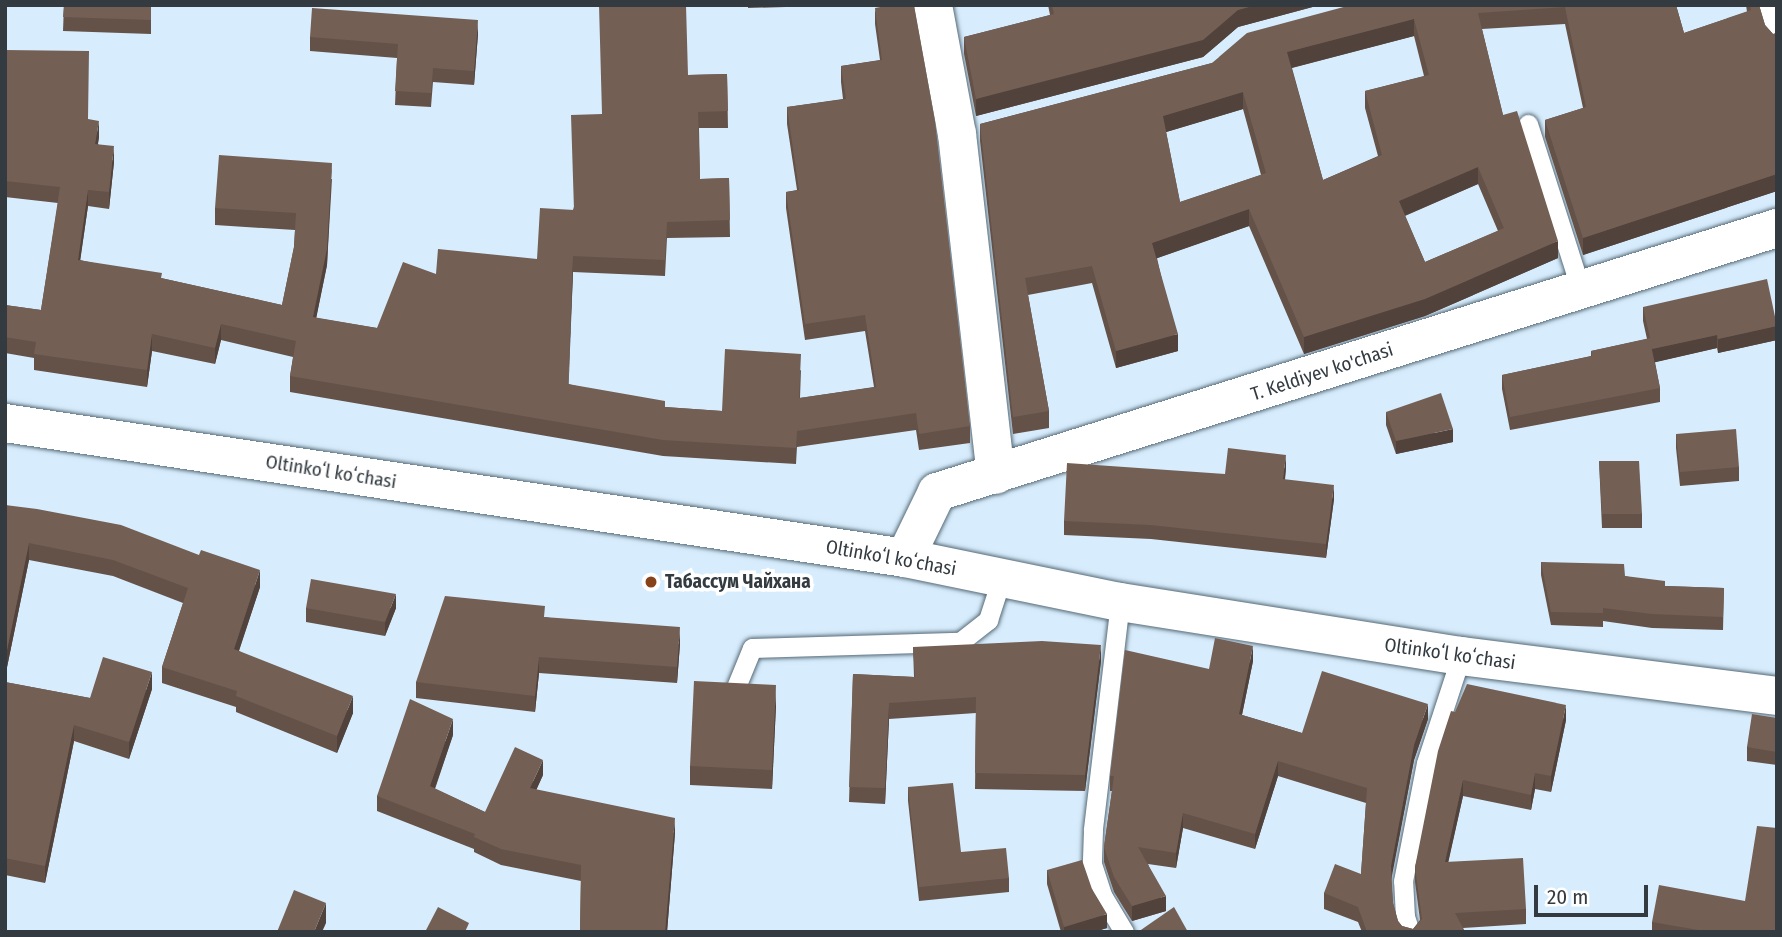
<!DOCTYPE html>
<html>
<head>
<meta charset="utf-8">
<style>
	body { margin:0 }
	#map { position:relative; width:1782px; height:937px; overflow:hidden; background:#d7edfd; font-family:"Fira Sans Condensed",sans-serif }
	div>[style] { position:absolute }
	.roads { filter:drop-shadow(0 0 2px #566976) drop-shadow(0 0 2px #566976) }
	.service>* { height:19px; margin:-9.5px; padding:0 9.5px; transform-origin:9.5px; border-radius:9.5px; background:#fff }
	.minor>* { height:38px; margin:-19px; padding:0 19px; transform-origin:19px; border-radius:19px; background:#fff }
	.secondary>* { height:38px; margin:-19px; padding:0 19px; transform-origin:19px; border-radius:19px; background:#fff }
	.wall>* { inset:0; background:#645249 }
	.shaded-wall>* { inset:0; background:#51423c }
	.building>* { inset:0; background:#745f55 }
	.dots>* { width:19px; height:19px; translate:-50% -50%; box-sizing:border-box; border:4px solid #fff; border-radius:50% }
	span { translate:-50% -50%; white-space:nowrap; text-align:center; line-height:1.15; -webkit-text-stroke:7px #fff; paint-order:stroke }
	.street-label { font-size:19px; color:#333b41 }
	.poi-label { font-size:19px; color:#333b41; font-weight:700 }
	.left { translate:0 -50%; text-align:left }
	.frame { position:absolute; inset:0; border:7px solid #333b41; pointer-events:none }
	.scale { position:absolute; left:1534px; top:885px; width:114px; height:32px; box-sizing:border-box; border:4px solid #333b41; border-top:0; padding-left:9px; font-size:21px; line-height:24px; white-space:nowrap; color:#333b41; -webkit-text-stroke:5px #fff; paint-order:stroke }
</style>
</head>
<body>
<div id="map">
	<div class="roads">
		<div class="service">
			<div style="left:1767px;top:5px;width:35px;rotate:74deg"></div>
			<div style="left:1528px;top:124px;width:174px;rotate:72.3deg"></div>
			<div style="left:1120px;top:602px;width:230px;rotate:96.8deg"></div>
			<div style="left:1093px;top:830px;width:34px;rotate:92deg"></div>
			<div style="left:1092px;top:864px;width:35px;rotate:72deg"></div>
			<div style="left:1103px;top:897px;width:41px;rotate:59deg"></div>
			<div style="left:736px;top:687px;width:42px;rotate:-67.7deg"></div>
			<div style="left:752px;top:648px;width:208px;rotate:-1.7deg"></div>
			<div style="left:960px;top:642px;width:36px;rotate:-38deg"></div>
			<div style="left:988px;top:620px;width:42px;rotate:-72deg"></div>
			<div style="left:1410px;top:932px;width:16px;rotate:-108deg"></div>
			<div style="left:1405px;top:917px;width:36px;rotate:-93deg"></div>
			<div style="left:1403px;top:881px;width:120px;rotate:-79deg"></div>
			<div style="left:1426px;top:763px;width:113px;rotate:-71.9deg"></div>
		</div>
		<div class="minor">
			<div style="left:933px;top:5px;width:131px;rotate:79.5deg"></div>
			<div style="left:957px;top:134px;width:343px;rotate:83.5deg"></div>
			<div style="left:905px;top:558px;width:73px;rotate:-64.1deg"></div>
			<div style="left:937px;top:492px;width:881px;rotate:-17.45deg"></div>
		</div>
		<div class="secondary">
			<div style="left:5px;top:423px;width:910px;rotate:8.53deg"></div>
			<div style="left:905px;top:558px;width:219px;rotate:11.6deg"></div>
			<div style="left:1120px;top:602px;width:345px;rotate:9deg"></div>
			<div style="left:1461px;top:656px;width:319px;rotate:7.2deg"></div>
		</div>
	</div>
	<div class="wall">
		<div style="clip-path:polygon(64px 5px,151px 5px,151px 34px,63px 31px)"></div>
		<div style="clip-path:polygon(748px 5px,786px 5px,786px 7px,748px 8px)"></div>
		<div style="clip-path:polygon(1048px 5px,1320px 5px,1238px 27px,1203px 57px,976px 116px,964px 54px,964px 37px,1050px 15px)"></div>
		<div style="clip-path:polygon(evenodd,1351px 5px,1676px 5px,1684px 33px,1747px 12px,1746px 5px,1759px 5px,1765px 25px,1773px 34px,1777px 33px,1777px 191px,1583px 255px,1545px 137px,1545px 120px,1583px 108px,1565px 24px,1482px 29px,1503px 115px,1558px 258px,1425px 316px,1304px 354px,1249px 226px,1157px 258px,1178px 351px,1116px 368px,1092px 283px,1028px 295px,1049px 411px,1049px 428px,1013px 434px,980px 141px,980px 124px,1212px 63px,1351px 5px,1414px 36px,1424px 76px,1365px 91px,1365px 108px,1378px 156px,1323px 180px,1292px 68px,1414px 36px,1351px 5px,1243px 109px,1261px 175px,1180px 202px,1166px 132px,1243px 109px,1351px 5px,1478px 184px,1498px 231px,1425px 262px,1405px 216px,1478px 184px)"></div>
		<div style="clip-path:polygon(875px 8px,970px 426px,970px 443px,919px 450px,916px 430px,797px 447px,796px 464px,663px 456px,290px 392px,290px 376px,293px 357px,221px 340px,215px 364px,152px 351px,147px 387px,34px 370px,34px 358px,5px 353px,5px 305px,41px 310px,58px 203px,5px 197px,5px 50px,88px 119px,99px 137px,98px 144px,114px 162px,109px 209px,88px 206px,80px 260px,282px 305px,294px 247px,295px 230px,215px 225px,215px 208px,332px 179px,327px 265px,316px 318px,377px 328px,436px 274px,537px 259px,573px 210px,602px 114px,688px 75px,727px 74px,728px 128px,699px 128px,700px 179px,729px 178px,730px 237px,667px 238px,665px 276px,573px 272px,568px 384px,665px 407px,722px 411px,801px 370px,800px 398px,874px 387px,865px 331px,805px 340px,786px 208px,786px 192px,797px 190px,787px 124px,787px 107px,843px 99px,841px 82px,841px 66px,880px 60px,875px 24px)"></div>
		<div style="clip-path:polygon(478px 34px,474px 85px,433px 82px,431px 107px,395px 105px,397px 58px,310px 51px,310px 37px)"></div>
		<div style="clip-path:polygon(1643px 307px,1777px 324px,1777px 340px,1718px 353px,1717px 348px,1655px 362px,1660px 388px,1660px 402px,1510px 430px,1502px 389px,1502px 375px,1591px 356px,1591px 351px,1647px 339px,1643px 321px)"></div>
		<div style="clip-path:polygon(1386px 412px,1453px 442px,1396px 454px,1386px 425px)"></div>
		<div style="clip-path:polygon(1676px 434px,1739px 467px,1739px 481px,1680px 486px,1676px 448px)"></div>
		<div style="clip-path:polygon(1599px 461px,1642px 514px,1642px 528px,1602px 528px)"></div>
		<div style="clip-path:polygon(1286px 468px,1285px 480px,1334px 499px,1326px 558px,1151px 539px,1064px 535px,1064px 521px,1225px 474px)"></div>
		<div style="clip-path:polygon(5px 505px,260px 587px,239px 651px,353px 713px,337px 753px,236px 712px,236px 707px,162px 683px,162px 667px,183px 603px,113px 576px,29px 560px,5px 677px)"></div>
		<div style="clip-path:polygon(1541px 562px,1625px 576px,1665px 586px,1724px 588px,1723px 630px,1652px 628px,1603px 621px,1603px 627px,1551px 625px,1541px 575px)"></div>
		<div style="clip-path:polygon(306px 608px,396px 608px,385px 636px,306px 622px)"></div>
		<div style="clip-path:polygon(545px 617px,680px 644px,677px 683px,539px 673px,535px 712px,416px 698px,416px 682px)"></div>
		<div style="clip-path:polygon(913px 647px,1101px 661px,1085px 791px,975px 789px,976px 713px,889px 719px,885px 804px,849px 802px,853px 674px,914px 677px)"></div>
		<div style="clip-path:polygon(1253px 661px,1242px 715px,1302px 733px,1428px 719px,1414px 760px,1391px 878px,1393px 903px,1398px 921px,1402px 926px,1413px 929px,1420px 920px,1415px 882px,1415px 867px,1455px 712px,1566px 720px,1551px 792px,1535px 789px,1531px 810px,1463px 796px,1448px 862px,1526px 909px,1526px 924px,1463px 928px,1465px 932px,1362px 932px,1358px 922px,1324px 909px,1324px 893px,1361px 874px,1366px 803px,1278px 776px,1255px 849px,1183px 828px,1176px 868px,1148px 864px,1166px 911px,1132px 921px,1114px 892px,1104px 862px,1104px 847px,1112px 791px,1110px 791px,1110px 776px,1209px 669px)"></div>
		<div style="clip-path:polygon(5px 682px,90px 698px,152px 689px,129px 759px,74px 741px,45px 883px,5px 875px)"></div>
		<div style="clip-path:polygon(776px 705px,772px 789px,690px 785px,690px 766px)"></div>
		<div style="clip-path:polygon(1777px 718px,1777px 765px,1747px 761px,1747px 747px)"></div>
		<div style="clip-path:polygon(453px 735px,435px 789px,485px 812px,543px 775px,536px 790px,675px 833px,667px 932px,580px 932px,581px 881px,501px 865px,474px 852px,474px 849px,377px 811px,377px 796px)"></div>
		<div style="clip-path:polygon(908px 787px,961px 852px,1009px 878px,1009px 892px,919px 901px,908px 801px)"></div>
		<div style="clip-path:polygon(1047px 870px,1092px 889px,1107px 928px,1094px 932px,1061px 932px,1047px 884px)"></div>
		<div style="clip-path:polygon(1745px 901px,1777px 932px,1652px 932px,1652px 922px)"></div>
	</div>
	<div class="shaded-wall">
		<div style="clip-path:polygon(1256px 5px,1320px 5px,1238px 27px,1203px 57px,976px 116px,976px 99px,1238px 10px)"></div>
		<div style="clip-path:polygon(1414px 19px,1414px 36px,1287px 69px,1287px 52px)"></div>
		<div style="clip-path:polygon(478px 20px,478px 34px,474px 85px,474px 71px)"></div>
		<div style="clip-path:polygon(1243px 92px,1243px 109px,1163px 133px,1163px 116px)"></div>
		<div style="clip-path:polygon(99px 121px,99px 137px,95px 160px,95px 144px)"></div>
		<div style="clip-path:polygon(114px 146px,114px 162px,109px 209px,109px 192px)"></div>
		<div style="clip-path:polygon(332px 163px,327px 265px,313px 334px,313px 317px)"></div>
		<div style="clip-path:polygon(1478px 167px,1478px 184px,1399px 218px,1399px 201px)"></div>
		<div style="clip-path:polygon(1777px 174px,1777px 191px,1583px 255px,1583px 238px)"></div>
		<div style="clip-path:polygon(88px 190px,88px 206px,78px 276px,78px 260px)"></div>
		<div style="clip-path:polygon(1249px 209px,1249px 226px,1152px 260px,1152px 243px)"></div>
		<div style="clip-path:polygon(1558px 241px,1558px 258px,1425px 316px,1304px 354px,1304px 337px)"></div>
		<div style="clip-path:polygon(573px 256px,573px 272px,568px 401px,568px 384px)"></div>
		<div style="clip-path:polygon(221px 324px,221px 340px,215px 364px,215px 348px)"></div>
		<div style="clip-path:polygon(1777px 326px,1777px 340px,1718px 353px,1718px 339px)"></div>
		<div style="clip-path:polygon(152px 334px,152px 351px,147px 387px,147px 370px)"></div>
		<div style="clip-path:polygon(1178px 334px,1178px 351px,1116px 368px,1116px 351px)"></div>
		<div style="clip-path:polygon(1717px 335px,1717px 348px,1652px 363px,1652px 349px)"></div>
		<div style="clip-path:polygon(1453px 429px,1453px 442px,1396px 454px,1396px 441px)"></div>
		<div style="clip-path:polygon(1286px 455px,1286px 468px,1283px 493px,1283px 479px)"></div>
		<div style="clip-path:polygon(1334px 485px,1334px 499px,1326px 558px,1326px 544px)"></div>
		<div style="clip-path:polygon(29px 543px,29px 560px,5px 677px,5px 660px)"></div>
		<div style="clip-path:polygon(260px 570px,260px 587px,234px 665px,234px 649px)"></div>
		<div style="clip-path:polygon(396px 594px,396px 608px,385px 636px,385px 622px)"></div>
		<div style="clip-path:polygon(680px 627px,680px 644px,677px 683px,677px 667px)"></div>
		<div style="clip-path:polygon(1101px 645px,1101px 661px,1085px 791px,1085px 775px)"></div>
		<div style="clip-path:polygon(1253px 646px,1253px 661px,1239px 729px,1239px 714px)"></div>
		<div style="clip-path:polygon(539px 657px,539px 673px,535px 712px,535px 696px)"></div>
		<div style="clip-path:polygon(152px 672px,152px 689px,129px 759px,129px 742px)"></div>
		<div style="clip-path:polygon(776px 685px,776px 705px,772px 789px,772px 770px)"></div>
		<div style="clip-path:polygon(353px 696px,353px 713px,337px 753px,337px 736px)"></div>
		<div style="clip-path:polygon(889px 703px,889px 719px,885px 804px,885px 788px)"></div>
		<div style="clip-path:polygon(1428px 704px,1428px 719px,1414px 760px,1391px 881px,1391px 866px,1414px 745px)"></div>
		<div style="clip-path:polygon(1566px 705px,1566px 720px,1551px 792px,1551px 776px)"></div>
		<div style="clip-path:polygon(453px 719px,453px 735px,430px 802px,430px 786px)"></div>
		<div style="clip-path:polygon(74px 725px,74px 741px,45px 883px,45px 866px)"></div>
		<div style="clip-path:polygon(543px 760px,543px 775px,530px 804px,530px 788px)"></div>
		<div style="clip-path:polygon(1278px 761px,1278px 776px,1255px 849px,1255px 834px)"></div>
		<div style="clip-path:polygon(1535px 773px,1535px 789px,1531px 810px,1531px 795px)"></div>
		<div style="clip-path:polygon(1463px 780px,1463px 796px,1445px 877px,1445px 862px)"></div>
		<div style="clip-path:polygon(1183px 813px,1183px 828px,1176px 868px,1176px 853px)"></div>
		<div style="clip-path:polygon(675px 818px,675px 833px,667px 932px,665px 932px)"></div>
		<div style="clip-path:polygon(1166px 896px,1166px 911px,1132px 921px,1132px 906px)"></div>
		<div style="clip-path:polygon(326px 903px,326px 923px,322px 932px,314px 932px)"></div>
		<div style="clip-path:polygon(1107px 914px,1107px 928px,1094px 932px,1064px 932px,1064px 927px)"></div>
	</div>
	<div class="building">
		<div style="clip-path:polygon(64px 5px,151px 5px,151px 20px,63px 17px)"></div>
		<div style="clip-path:polygon(599px 5px,686px 5px,688px 75px,727px 74px,728px 111px,698px 112px,700px 179px,729px 178px,730px 220px,667px 222px,665px 260px,573px 256px,568px 384px,665px 401px,665px 407px,722px 411px,725px 349px,801px 354px,799px 398px,876px 387px,865px 315px,805px 324px,786px 192px,799px 190px,787px 107px,846px 99px,841px 66px,882px 60px,875px 8px,891px 5px,914px 5px,935px 121px,970px 426px,919px 434px,916px 413px,797px 431px,796px 448px,663px 440px,290px 376px,296px 341px,221px 324px,215px 348px,152px 334px,147px 370px,34px 354px,36px 342px,5px 337px,5px 305px,41px 310px,60px 187px,5px 181px,5px 50px,89px 51px,88px 119px,99px 121px,95px 144px,114px 146px,109px 192px,88px 190px,78px 260px,162px 273px,161px 278px,282px 305px,294px 247px,296px 213px,215px 208px,219px 155px,332px 163px,327px 249px,313px 317px,377px 328px,403px 262px,436px 274px,438px 249px,537px 259px,540px 208px,574px 210px,571px 115px,602px 114px)"></div>
		<div style="clip-path:polygon(1052px 5px,1256px 5px,1238px 10px,1203px 40px,976px 99px,964px 37px,1054px 14px)"></div>
		<div style="clip-path:polygon(evenodd,1351px 5px,1676px 5px,1684px 33px,1751px 10px,1750px 5px,1759px 5px,1765px 25px,1773px 34px,1777px 33px,1777px 174px,1583px 238px,1545px 120px,1586px 107px,1565px 7px,1478px 13px,1503px 115px,1517px 111px,1558px 241px,1425px 299px,1304px 337px,1249px 209px,1152px 243px,1178px 334px,1116px 351px,1092px 266px,1025px 278px,1049px 411px,1013px 417px,980px 124px,1212px 63px,1247px 33px,1351px 5px,1414px 19px,1429px 75px,1365px 91px,1382px 155px,1323px 180px,1287px 52px,1414px 19px,1351px 5px,1243px 92px,1266px 173px,1180px 202px,1163px 116px,1243px 92px,1351px 5px,1478px 167px,1504px 228px,1425px 262px,1399px 201px,1478px 167px)"></div>
		<div style="clip-path:polygon(312px 8px,478px 20px,474px 71px,433px 68px,431px 93px,395px 91px,398px 44px,310px 37px)"></div>
		<div style="clip-path:polygon(1767px 279px,1777px 326px,1718px 339px,1717px 335px,1652px 349px,1651px 345px,1660px 388px,1510px 417px,1502px 375px,1592px 356px,1591px 351px,1650px 338px,1643px 307px)"></div>
		<div style="clip-path:polygon(1441px 393px,1453px 429px,1396px 441px,1386px 412px)"></div>
		<div style="clip-path:polygon(1736px 429px,1739px 467px,1680px 472px,1676px 434px)"></div>
		<div style="clip-path:polygon(1228px 448px,1286px 455px,1283px 479px,1334px 485px,1326px 544px,1151px 525px,1064px 521px,1067px 463px,1225px 474px)"></div>
		<div style="clip-path:polygon(1599px 461px,1639px 461px,1642px 514px,1602px 514px)"></div>
		<div style="clip-path:polygon(5px 505px,37px 509px,121px 525px,199px 555px,201px 550px,260px 570px,234px 649px,353px 696px,337px 736px,236px 696px,237px 691px,162px 667px,188px 588px,113px 560px,29px 543px,5px 660px)"></div>
		<div style="clip-path:polygon(1541px 562px,1624px 564px,1625px 576px,1665px 581px,1665px 586px,1724px 588px,1723px 617px,1652px 614px,1603px 608px,1603px 613px,1551px 612px)"></div>
		<div style="clip-path:polygon(311px 579px,396px 594px,385px 622px,306px 608px)"></div>
		<div style="clip-path:polygon(445px 596px,545px 606px,544px 617px,680px 627px,677px 667px,539px 657px,535px 696px,416px 682px)"></div>
		<div style="clip-path:polygon(1215px 638px,1253px 646px,1239px 714px,1302px 733px,1322px 671px,1428px 704px,1414px 745px,1391px 866px,1393px 903px,1398px 921px,1402px 926px,1413px 929px,1422px 919px,1415px 867px,1438px 751px,1451px 711px,1455px 712px,1467px 684px,1566px 705px,1551px 776px,1535px 773px,1531px 795px,1463px 780px,1445px 862px,1523px 858px,1526px 909px,1455px 913px,1465px 932px,1367px 932px,1358px 907px,1324px 893px,1335px 864px,1361px 874px,1367px 788px,1278px 761px,1255px 834px,1183px 813px,1176px 853px,1138px 847px,1166px 896px,1132px 906px,1114px 877px,1104px 847px,1114px 776px,1110px 776px,1125px 650px,1209px 669px)"></div>
		<div style="clip-path:polygon(1042px 641px,1101px 645px,1085px 775px,975px 773px,976px 697px,889px 703px,885px 788px,849px 787px,853px 674px,915px 677px,913px 647px)"></div>
		<div style="clip-path:polygon(103px 657px,152px 672px,129px 742px,74px 725px,45px 866px,5px 858px,5px 682px,90px 698px)"></div>
		<div style="clip-path:polygon(694px 681px,776px 685px,772px 770px,690px 766px)"></div>
		<div style="clip-path:polygon(410px 699px,453px 719px,430px 786px,485px 812px,515px 747px,543px 760px,530px 788px,675px 818px,665px 932px,580px 932px,581px 865px,501px 849px,474px 837px,475px 834px,377px 796px)"></div>
		<div style="clip-path:polygon(1752px 714px,1777px 718px,1777px 752px,1747px 747px)"></div>
		<div style="clip-path:polygon(953px 783px,961px 852px,1006px 848px,1009px 878px,919px 887px,908px 787px)"></div>
		<div style="clip-path:polygon(1757px 826px,1777px 828px,1777px 932px,1710px 932px,1652px 922px,1659px 885px,1745px 901px)"></div>
		<div style="clip-path:polygon(1082px 860px,1092px 889px,1107px 914px,1064px 927px,1047px 870px)"></div>
		<div style="clip-path:polygon(294px 890px,326px 903px,314px 932px,277px 932px)"></div>
		<div style="clip-path:polygon(438px 907px,469px 923px,465px 932px,425px 932px)"></div>
		<div style="clip-path:polygon(1174px 907px,1188px 932px,1138px 932px)"></div>
	</div>
	<div class="dots">
		<div style="left:651px;top:582px;background:#87421a"></div>
	</div>
	<div class="street-label">
		<span style="left:1322px;top:372px;rotate:-18deg">T. Keldiyev ko'chasi</span>
		<span style="left:331px;top:472px;rotate:9deg">Oltinkoʻl koʻchasi</span>
		<span style="left:891px;top:558px;rotate:10deg">Oltinkoʻl koʻchasi</span>
		<span style="left:1450px;top:654px;rotate:8deg">Oltinkoʻl koʻchasi</span>
	</div>
	<div class="poi-label">
		<span class="left" style="left:665px;top:582px">Табассум Чайхана</span>
	</div>
	<div class="frame"></div>
	<div class="scale">20 m</div>
</div>
</body>
</html>
